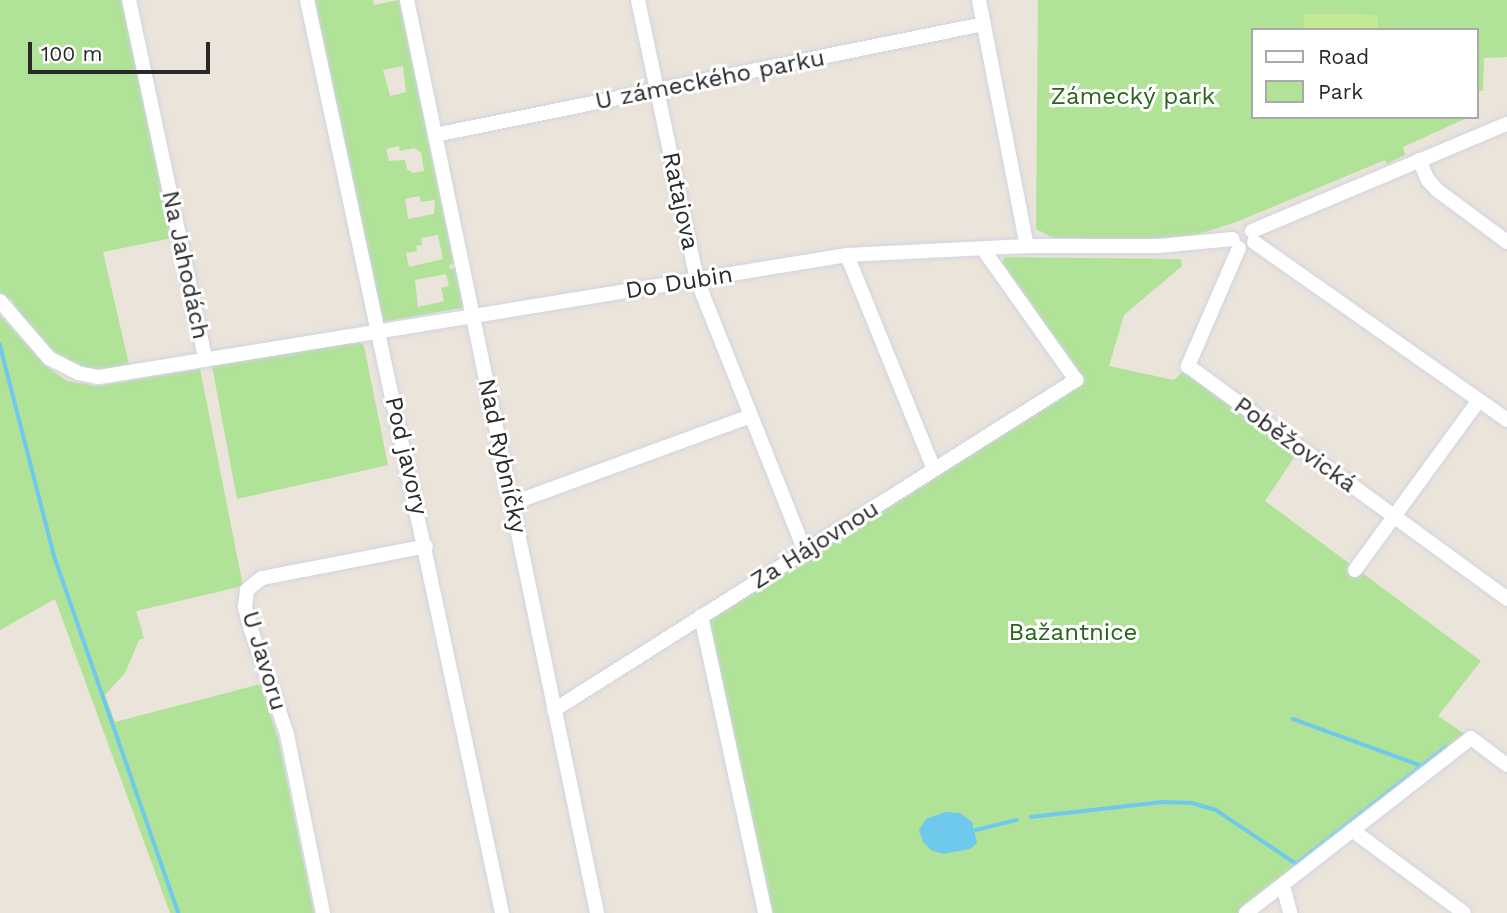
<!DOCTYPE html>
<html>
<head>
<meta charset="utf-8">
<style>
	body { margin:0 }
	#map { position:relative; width:1507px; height:913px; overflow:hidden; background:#ebe4db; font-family:"Work Sans",sans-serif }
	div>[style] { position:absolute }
	.green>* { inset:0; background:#b0e297 }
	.pitch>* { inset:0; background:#c3e993 }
	.water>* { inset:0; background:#6ec9ed }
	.stream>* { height:3.5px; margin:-1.75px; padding:0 1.75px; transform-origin:1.75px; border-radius:1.75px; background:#6ec9ed }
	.roads { filter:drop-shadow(0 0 2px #d0d3e2) drop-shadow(0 0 2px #d0d3e2) }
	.minor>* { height:14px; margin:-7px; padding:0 7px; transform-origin:7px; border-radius:7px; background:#fff }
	span { translate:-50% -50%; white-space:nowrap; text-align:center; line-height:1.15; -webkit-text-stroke:6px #fff; paint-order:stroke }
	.street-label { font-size:24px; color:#292929 }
	.park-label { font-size:24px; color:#29651a }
	.legend { position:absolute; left:1251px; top:28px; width:228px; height:91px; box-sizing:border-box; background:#fff; border:2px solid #a9a9a9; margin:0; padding:9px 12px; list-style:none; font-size:21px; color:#292929 }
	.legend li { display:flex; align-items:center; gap:14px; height:35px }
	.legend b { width:35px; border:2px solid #a9a9a9 }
	.scale { position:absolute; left:28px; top:42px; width:182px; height:32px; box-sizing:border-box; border:4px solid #292929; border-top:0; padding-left:9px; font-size:21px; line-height:24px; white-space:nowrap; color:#292929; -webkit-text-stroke:5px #fff; paint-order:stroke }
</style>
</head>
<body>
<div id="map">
	<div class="green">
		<div style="clip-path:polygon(0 0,123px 0,172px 238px,103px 252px,130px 369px,95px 372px,66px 363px,31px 329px,11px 300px,0 295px)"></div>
		<div style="clip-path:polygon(evenodd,315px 0,373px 0,374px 5px,399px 0,454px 264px,449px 265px,450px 269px,455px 268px,464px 306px,461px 308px,383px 322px,315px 0,403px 66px,406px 92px,390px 96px,383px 70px,403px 66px,315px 0,399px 146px,400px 151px,414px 148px,421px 152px,424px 171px,413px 173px,407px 169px,405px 160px,389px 161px,386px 149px,399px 146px,315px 0,419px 196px,421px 202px,435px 200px,434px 214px,408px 219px,405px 199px,419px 196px,315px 0,438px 235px,443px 259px,409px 267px,406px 253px,417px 251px,416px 246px,422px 245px,421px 238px,438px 235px,315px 0,446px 274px,449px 286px,441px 288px,444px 301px,418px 307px,415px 280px,446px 274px)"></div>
		<div style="clip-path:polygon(1038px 0,1507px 0,1507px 57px,1484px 58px,1483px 91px,1479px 91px,1477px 98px,1477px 30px,1378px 30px,1378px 15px,1305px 14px,1304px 30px,1253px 30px,1253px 117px,1469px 117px,1403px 147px,1405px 155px,1387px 164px,1385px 160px,1239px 221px,1199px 234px,1148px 241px,1054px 238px,1036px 229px)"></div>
		<div style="clip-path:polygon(1005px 257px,1181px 259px,1182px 266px,1124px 315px,1109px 366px,1174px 380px,1188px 366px,1301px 447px,1265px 501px,1481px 661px,1438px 716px,1471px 738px,1238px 913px,765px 913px,701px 616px,1080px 377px,1002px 262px)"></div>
		<div style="clip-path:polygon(0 315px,46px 366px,67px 381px,97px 386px,200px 369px,243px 586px,136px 611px,144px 638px,139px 640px,125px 673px,105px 695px,115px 722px,261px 684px,279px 742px,314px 913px,170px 913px,55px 599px,0 630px)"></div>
		<div style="clip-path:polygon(357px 340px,364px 346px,388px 465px,237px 499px,212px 366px)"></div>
	</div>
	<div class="pitch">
		<div style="clip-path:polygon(1304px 14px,1378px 15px,1378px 30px,1304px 30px)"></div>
	</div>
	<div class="water">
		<div style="clip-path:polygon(945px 812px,960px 813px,972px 822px,977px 843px,970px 849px,943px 854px,931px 850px,923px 842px,919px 830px,926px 819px)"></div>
	</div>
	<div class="stream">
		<div style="left:0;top:344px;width:218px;rotate:75.6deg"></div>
		<div style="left:54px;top:555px;width:379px;rotate:70.8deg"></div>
		<div style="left:1293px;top:719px;width:137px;rotate:20deg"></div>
		<div style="left:1031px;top:817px;width:132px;rotate:-6.5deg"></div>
		<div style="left:1162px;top:802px;width:30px;rotate:2deg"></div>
		<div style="left:1192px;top:803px;width:25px;rotate:16deg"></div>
		<div style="left:1216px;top:810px;width:102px;rotate:33.8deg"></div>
		<div style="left:976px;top:830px;width:42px;rotate:-13.7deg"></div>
		<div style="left:1296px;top:864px;width:190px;rotate:-38deg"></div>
	</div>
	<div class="roads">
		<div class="minor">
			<div style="left:129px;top:0;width:367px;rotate:78deg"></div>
			<div style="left:307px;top:0;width:934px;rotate:77.94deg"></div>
			<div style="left:407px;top:0;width:933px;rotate:78.24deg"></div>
			<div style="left:638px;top:0;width:286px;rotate:78.1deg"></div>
			<div style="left:697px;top:280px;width:293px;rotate:68.3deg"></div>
			<div style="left:979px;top:0;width:251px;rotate:79deg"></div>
			<div style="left:435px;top:135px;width:560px;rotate:-11.43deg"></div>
			<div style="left:1419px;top:160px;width:22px;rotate:66deg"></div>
			<div style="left:1428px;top:180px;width:13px;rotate:48deg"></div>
			<div style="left:1437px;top:190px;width:87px;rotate:36.6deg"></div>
			<div style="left:1252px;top:231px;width:277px;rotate:-22.8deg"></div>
			<div style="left:1254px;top:242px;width:309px;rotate:35.1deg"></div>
			<div style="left:1239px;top:248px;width:129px;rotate:113.4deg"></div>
			<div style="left:1188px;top:366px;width:395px;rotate:36.1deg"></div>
			<div style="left:847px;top:255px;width:231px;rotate:67.9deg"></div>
			<div style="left:0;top:301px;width:75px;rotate:49.3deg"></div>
			<div style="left:49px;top:358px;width:33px;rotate:27deg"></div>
			<div style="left:78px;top:373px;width:21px;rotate:11deg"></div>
			<div style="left:99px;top:377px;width:758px;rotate:-9.26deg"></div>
			<div style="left:847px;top:255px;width:180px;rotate:-2.9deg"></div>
			<div style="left:1027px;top:246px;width:132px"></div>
			<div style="left:1159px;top:246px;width:74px;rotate:-5.4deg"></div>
			<div style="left:513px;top:503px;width:253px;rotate:-20.1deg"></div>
			<div style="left:1355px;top:570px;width:210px;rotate:-53.9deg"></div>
			<div style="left:701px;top:616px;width:304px;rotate:77.8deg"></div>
			<div style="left:554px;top:710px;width:618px;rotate:-32.3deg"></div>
			<div style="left:1076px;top:380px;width:161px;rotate:-125.4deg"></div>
			<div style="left:1352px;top:830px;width:139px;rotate:36.5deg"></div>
			<div style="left:1283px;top:886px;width:28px;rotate:75deg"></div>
			<div style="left:323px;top:913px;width:183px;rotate:-101.4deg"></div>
			<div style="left:287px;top:734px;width:110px;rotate:-109.1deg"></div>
			<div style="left:251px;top:630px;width:24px;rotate:-105deg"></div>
			<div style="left:245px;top:607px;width:17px;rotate:-83deg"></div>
			<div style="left:247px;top:590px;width:19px;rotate:-39deg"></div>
			<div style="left:262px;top:578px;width:167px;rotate:-11deg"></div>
			<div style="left:1246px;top:913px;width:285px;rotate:-37.9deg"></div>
			<div style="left:1471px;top:738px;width:45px;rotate:36.9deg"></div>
		</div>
	</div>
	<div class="street-label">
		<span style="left:710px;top:80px;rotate:-11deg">U zámeckého parku</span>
		<span style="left:680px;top:201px;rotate:78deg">Ratajova</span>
		<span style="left:185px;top:265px;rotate:78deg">Na Jahodách</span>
		<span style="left:679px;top:283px;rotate:-9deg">Do Dubin</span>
		<span style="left:1295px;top:445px;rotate:36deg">Poběžovická</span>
		<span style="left:406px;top:456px;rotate:77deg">Pod javory</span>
		<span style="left:502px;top:456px;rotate:78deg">Nad Rybníčky</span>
		<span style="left:815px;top:545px;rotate:-32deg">Za Hájovnou</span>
		<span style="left:264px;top:661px;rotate:73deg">U Javoru</span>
	</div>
	<div class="park-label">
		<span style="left:1133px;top:97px">Zámecký park</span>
		<span style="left:1073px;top:633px">Bažantnice</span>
	</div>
	<ul class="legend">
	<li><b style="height:9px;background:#fff"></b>Road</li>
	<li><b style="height:19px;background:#b0e297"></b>Park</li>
	</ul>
	<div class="scale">100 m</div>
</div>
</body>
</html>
